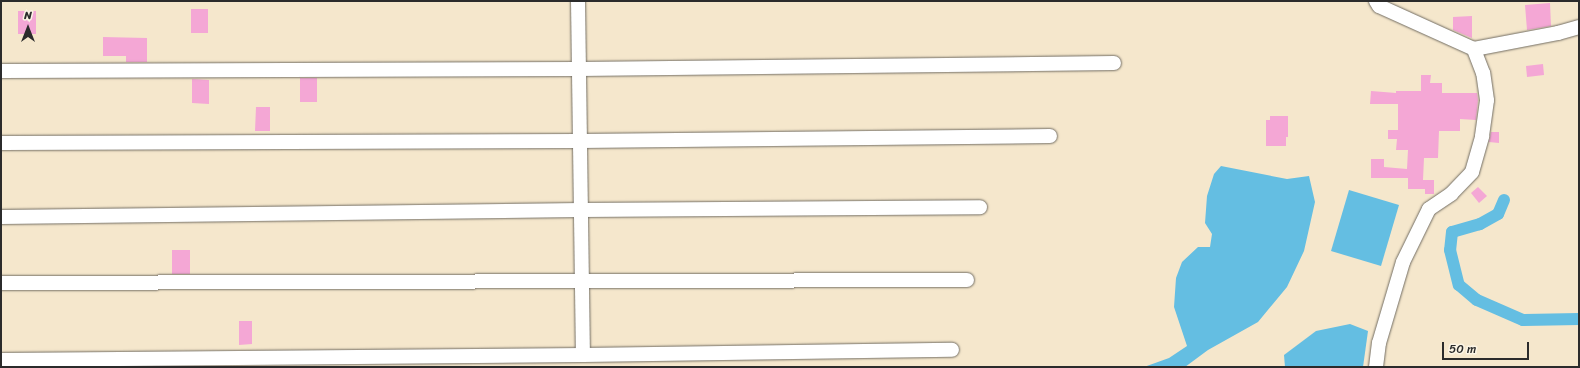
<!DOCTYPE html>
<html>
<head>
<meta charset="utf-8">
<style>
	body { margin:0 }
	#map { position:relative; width:1580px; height:368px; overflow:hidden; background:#f5e7cc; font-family:Sriracha,sans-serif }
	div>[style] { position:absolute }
	.water>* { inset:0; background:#64bee2 }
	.canal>* { height:12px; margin:-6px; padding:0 6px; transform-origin:6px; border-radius:6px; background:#64bee2 }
	.building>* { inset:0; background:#f4a7d5 }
	.roads { filter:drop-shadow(0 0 1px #726d63) drop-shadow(0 0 1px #726d63) }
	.minor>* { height:14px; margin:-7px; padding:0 7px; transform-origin:7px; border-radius:7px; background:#fff }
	span { translate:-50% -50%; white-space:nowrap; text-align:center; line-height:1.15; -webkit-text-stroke:3.5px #fcf5e5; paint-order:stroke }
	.frame { position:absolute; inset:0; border:2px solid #2b2b2b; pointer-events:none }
	.north { position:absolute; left:8px; top:8px; width:40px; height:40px; -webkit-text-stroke:3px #fcf5e5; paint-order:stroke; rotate:0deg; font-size:11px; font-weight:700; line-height:16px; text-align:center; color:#2b2b2b }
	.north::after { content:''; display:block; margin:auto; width:14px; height:18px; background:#2b2b2b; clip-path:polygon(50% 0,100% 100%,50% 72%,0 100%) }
	.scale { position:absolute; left:1442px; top:342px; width:87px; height:18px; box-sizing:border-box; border:2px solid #2b2b2b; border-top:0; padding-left:5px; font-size:12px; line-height:14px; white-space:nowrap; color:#2b2b2b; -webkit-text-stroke:3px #fcf5e5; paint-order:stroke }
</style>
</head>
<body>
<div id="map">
	<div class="water">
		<div style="clip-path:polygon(1221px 166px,1287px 179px,1309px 176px,1315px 202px,1304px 251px,1287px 287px,1258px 322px,1208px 350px,1185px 367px,1144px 367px,1169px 358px,1187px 346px,1174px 307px,1176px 278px,1182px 262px,1198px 247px,1210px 247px,1212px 234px,1205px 223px,1207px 196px,1214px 174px)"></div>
		<div style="clip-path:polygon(1349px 190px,1399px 205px,1381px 266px,1331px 251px)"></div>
		<div style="clip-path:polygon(1350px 324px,1368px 331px,1363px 367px,1285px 367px,1284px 355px,1316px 331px)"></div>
	</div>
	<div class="canal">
		<div style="left:1504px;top:200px;width:15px;rotate:113deg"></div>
		<div style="left:1498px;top:214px;width:21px;rotate:151deg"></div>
		<div style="left:1480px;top:224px;width:29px;rotate:164deg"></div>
		<div style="left:1452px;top:232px;width:18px;rotate:96deg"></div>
		<div style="left:1450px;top:250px;width:36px;rotate:76deg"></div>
		<div style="left:1459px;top:285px;width:23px;rotate:40deg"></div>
		<div style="left:1477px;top:300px;width:50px;rotate:23.5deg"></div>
		<div style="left:1523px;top:320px;width:56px;rotate:-1deg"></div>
	</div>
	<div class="building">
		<div style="clip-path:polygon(1550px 3px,1551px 26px,1527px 30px,1525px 5px)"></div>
		<div style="clip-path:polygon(191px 9px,208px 9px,208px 33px,191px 33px)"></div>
		<div style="clip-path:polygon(18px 11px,36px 11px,36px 34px,18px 34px)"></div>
		<div style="clip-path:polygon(1472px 16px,1472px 38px,1453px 30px,1453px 17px)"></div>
		<div style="clip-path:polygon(103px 37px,147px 38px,147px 62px,126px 62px,126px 56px,103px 56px)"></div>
		<div style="clip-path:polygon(1543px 64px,1544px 75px,1527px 77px,1526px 66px)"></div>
		<div style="clip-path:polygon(1421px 75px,1431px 75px,1430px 83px,1442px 83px,1442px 93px,1477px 93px,1478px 100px,1476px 120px,1460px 119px,1460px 131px,1439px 131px,1438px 158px,1424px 158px,1423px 180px,1434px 180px,1434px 194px,1425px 194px,1425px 189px,1408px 189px,1408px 178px,1371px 178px,1371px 159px,1384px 159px,1384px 167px,1407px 169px,1408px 150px,1396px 150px,1397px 139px,1388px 139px,1388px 130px,1398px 130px,1398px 104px,1370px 104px,1371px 91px,1396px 93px,1396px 91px,1421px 91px)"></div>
		<div style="clip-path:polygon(300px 78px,317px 78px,317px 102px,300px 102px)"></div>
		<div style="clip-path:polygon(192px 79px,209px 80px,209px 104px,192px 103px)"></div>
		<div style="clip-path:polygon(256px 107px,270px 107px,270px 131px,255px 131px)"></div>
		<div style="clip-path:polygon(1270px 116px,1288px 116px,1288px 137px,1286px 137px,1286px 146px,1266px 146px,1266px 120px,1270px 120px)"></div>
		<div style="clip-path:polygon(1491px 132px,1499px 132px,1499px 143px,1489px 142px)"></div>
		<div style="clip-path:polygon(1478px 187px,1487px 196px,1479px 203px,1471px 193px)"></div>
		<div style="clip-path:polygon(172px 250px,190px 250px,190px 274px,172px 274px)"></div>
		<div style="clip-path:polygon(239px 321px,252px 321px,252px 344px,239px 345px)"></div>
	</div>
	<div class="roads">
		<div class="minor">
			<div style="left:578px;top:1px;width:354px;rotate:89.2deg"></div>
			<div style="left:1474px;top:49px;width:86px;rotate:-10.8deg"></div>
			<div style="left:1558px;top:33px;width:22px;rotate:-16deg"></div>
			<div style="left:1px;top:71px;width:578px;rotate:-0.2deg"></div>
			<div style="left:579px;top:69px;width:535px;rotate:-0.64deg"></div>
			<div style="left:1px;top:143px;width:579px;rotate:-0.2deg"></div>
			<div style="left:580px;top:141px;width:470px;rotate:-0.6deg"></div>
			<div style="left:1px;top:217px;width:580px;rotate:-0.69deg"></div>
			<div style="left:581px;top:210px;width:399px;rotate:-0.4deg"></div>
			<div style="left:1px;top:283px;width:966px;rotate:-0.18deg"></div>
			<div style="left:1px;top:360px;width:582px;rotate:-0.49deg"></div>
			<div style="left:583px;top:355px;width:369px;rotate:-0.8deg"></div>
			<div style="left:1376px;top:367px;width:24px;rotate:-83deg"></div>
			<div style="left:1379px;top:343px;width:84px;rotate:-73.5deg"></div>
			<div style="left:1403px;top:262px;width:59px;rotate:-63.9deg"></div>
			<div style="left:1429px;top:209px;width:27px;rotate:-34deg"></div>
			<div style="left:1451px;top:194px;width:30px;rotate:-46deg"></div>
			<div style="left:1472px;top:172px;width:37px;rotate:-74deg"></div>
			<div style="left:1482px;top:136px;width:36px;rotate:-82deg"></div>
			<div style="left:1487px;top:100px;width:27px;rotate:-98deg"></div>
			<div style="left:1483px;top:73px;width:26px;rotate:-111deg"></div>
			<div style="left:1474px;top:49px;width:104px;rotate:-155.6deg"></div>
			<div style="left:1379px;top:6px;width:6px;rotate:-121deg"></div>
		</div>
	</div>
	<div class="frame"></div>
	<div class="north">N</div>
	<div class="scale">50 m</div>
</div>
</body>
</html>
